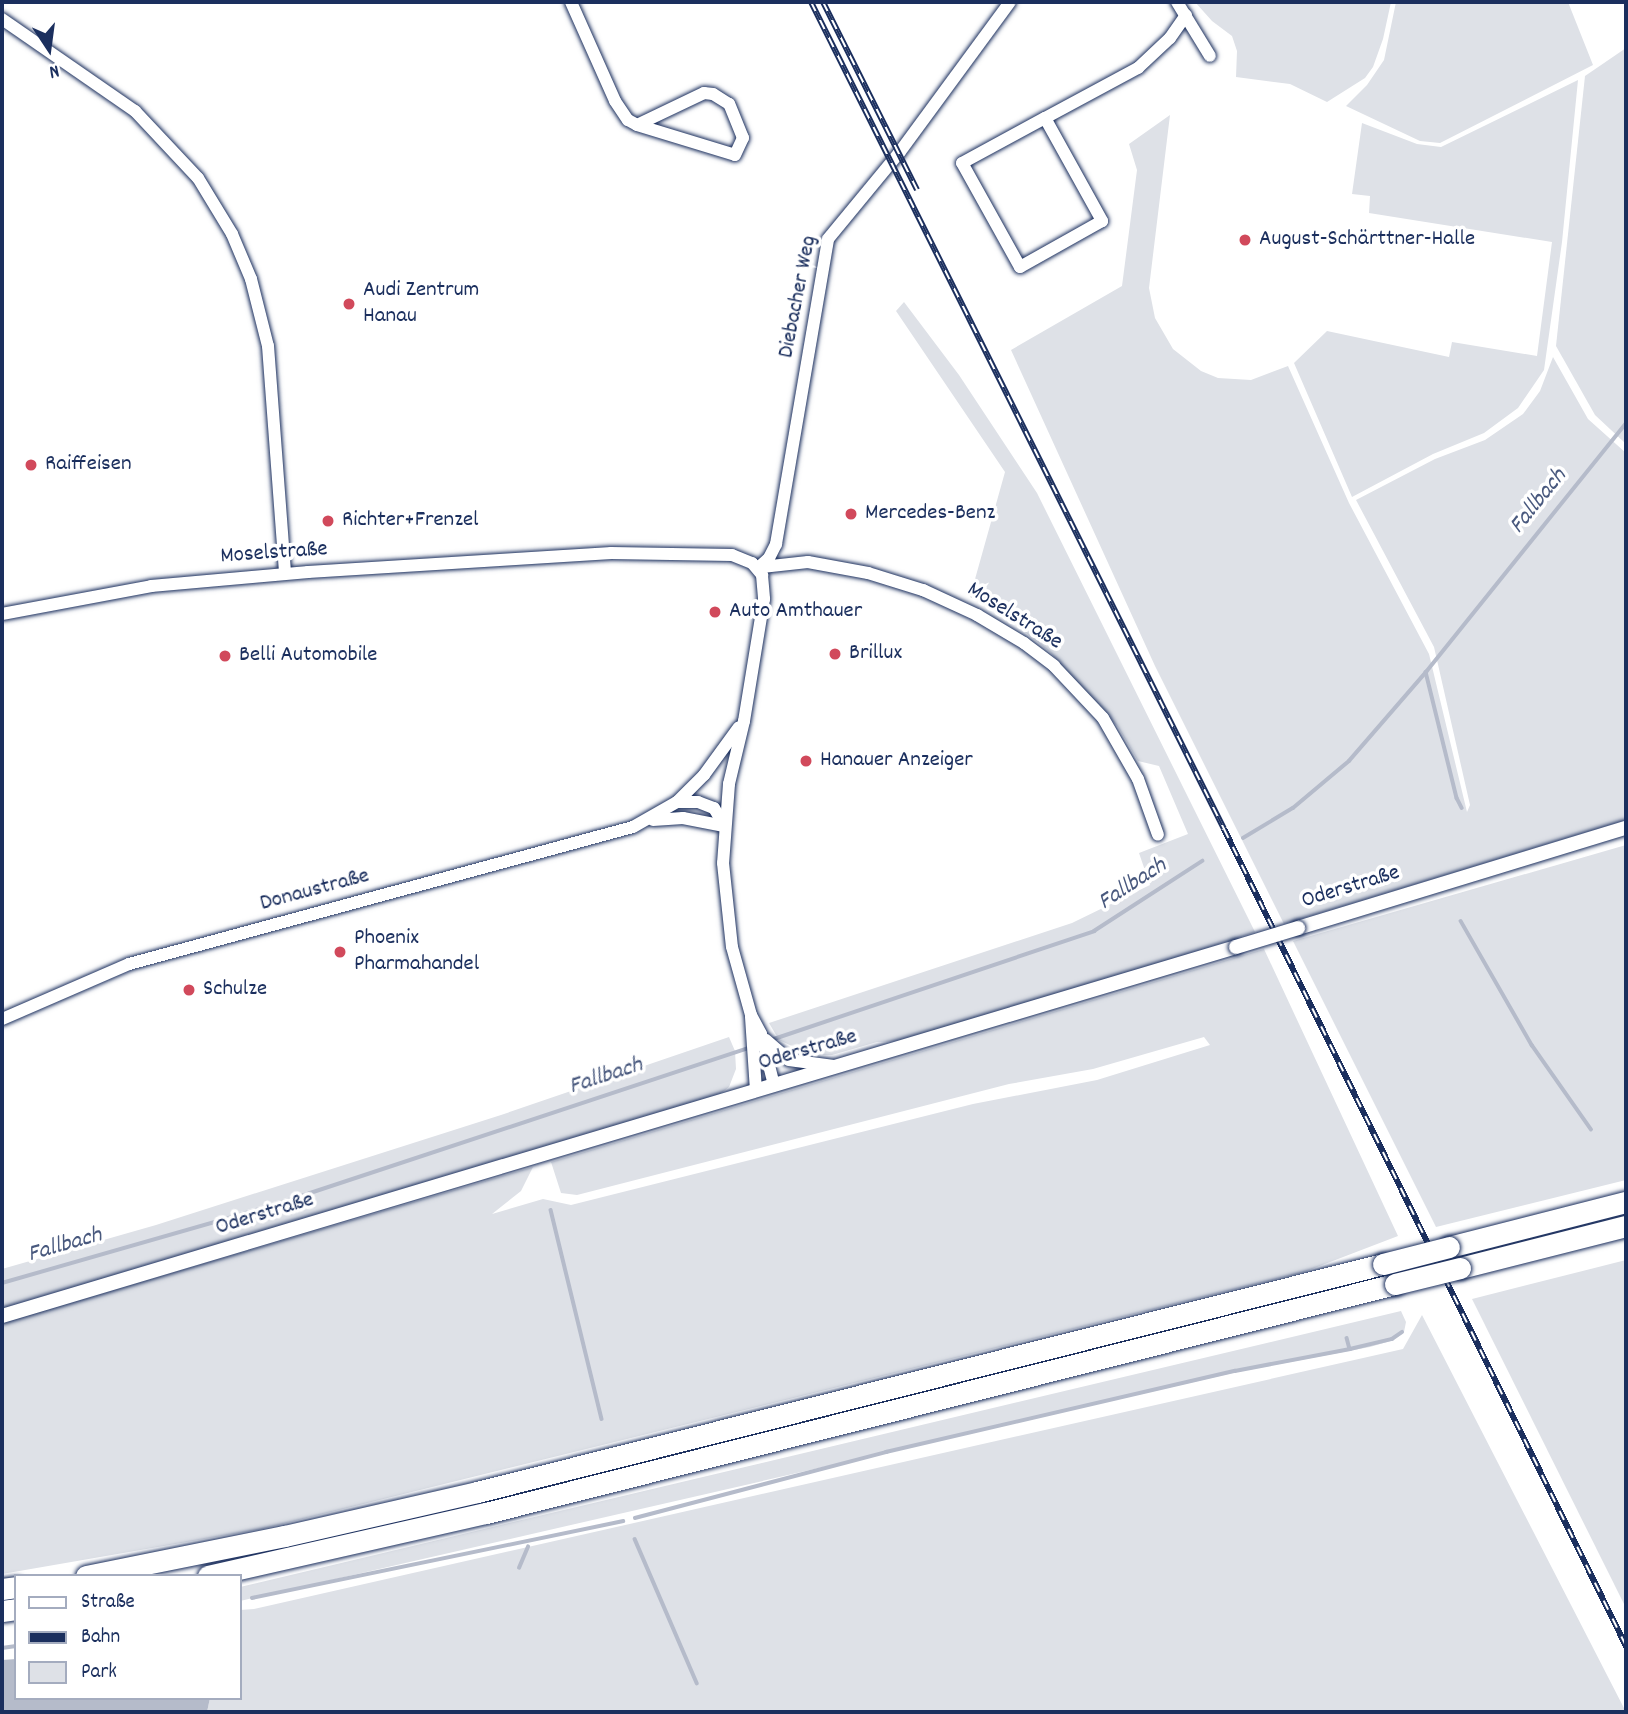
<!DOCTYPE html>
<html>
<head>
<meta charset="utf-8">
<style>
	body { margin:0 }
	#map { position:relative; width:1628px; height:1714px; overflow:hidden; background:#fff; font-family:Dekko,sans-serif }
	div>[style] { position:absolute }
	.green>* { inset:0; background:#dee1e7 }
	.water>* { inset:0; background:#b5bbca }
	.stream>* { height:3.5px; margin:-1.75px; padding:0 1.75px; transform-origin:1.75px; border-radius:1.75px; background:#b5bbca }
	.roads { filter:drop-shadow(0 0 2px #1b2f5e) drop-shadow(0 0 2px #1b2f5e) }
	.minor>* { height:12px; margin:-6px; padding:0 6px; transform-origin:6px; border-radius:6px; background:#fff }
	.tertiary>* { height:14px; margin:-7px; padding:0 7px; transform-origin:7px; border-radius:7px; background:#fff }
	.motorway>* { height:21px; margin:-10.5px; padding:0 10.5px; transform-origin:10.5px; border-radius:10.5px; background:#fff }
	.rail>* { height:6px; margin-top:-3px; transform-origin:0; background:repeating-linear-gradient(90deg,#fff 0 10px,#1b2f5e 0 20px); box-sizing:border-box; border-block:2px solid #1b2f5e }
	.bridges { filter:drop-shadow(0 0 2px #1b2f5e) drop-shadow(0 0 2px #1b2f5e) }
	.tertiary-bridge>* { height:14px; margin:-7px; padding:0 7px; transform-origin:7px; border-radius:7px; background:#fff }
	.motorway-bridge>* { height:21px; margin:-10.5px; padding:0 10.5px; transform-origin:10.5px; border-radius:10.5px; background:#fff }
	.dots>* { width:19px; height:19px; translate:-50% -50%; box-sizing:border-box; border:4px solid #fff; border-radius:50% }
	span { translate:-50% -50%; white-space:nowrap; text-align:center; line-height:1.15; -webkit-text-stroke:7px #fff; paint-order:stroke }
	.poi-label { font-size:23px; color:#1b2f5e }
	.left { translate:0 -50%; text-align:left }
	.street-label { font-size:23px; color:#1b2f5e }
	.water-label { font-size:24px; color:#49597e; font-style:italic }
	.frame { position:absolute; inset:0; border:4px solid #1b2f5e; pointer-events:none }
	.legend { position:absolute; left:14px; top:1574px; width:228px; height:126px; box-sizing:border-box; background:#fff; border:2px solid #a4acbf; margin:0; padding:9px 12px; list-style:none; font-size:21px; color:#1b2f5e }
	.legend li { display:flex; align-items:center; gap:14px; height:35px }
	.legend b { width:35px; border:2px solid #a4acbf }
	.north { position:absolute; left:14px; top:14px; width:70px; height:70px; -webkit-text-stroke:5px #fff; paint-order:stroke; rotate:167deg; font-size:19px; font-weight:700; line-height:28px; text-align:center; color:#1b2f5e }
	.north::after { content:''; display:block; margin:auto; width:24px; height:32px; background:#1b2f5e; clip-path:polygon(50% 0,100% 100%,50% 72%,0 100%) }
</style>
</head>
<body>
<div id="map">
	<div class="green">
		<div style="clip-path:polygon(1195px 2px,1391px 2px,1383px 39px,1373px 67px,1365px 78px,1327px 102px,1290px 84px,1236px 77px,1237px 51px,1232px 36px,1212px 21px)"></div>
		<div style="clip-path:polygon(1396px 2px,1568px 2px,1593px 65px,1440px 143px,1420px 141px,1346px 106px,1367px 85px,1384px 60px)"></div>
		<div style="clip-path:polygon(1626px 48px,1626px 444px,1595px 415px,1556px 346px,1585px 76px)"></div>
		<div style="clip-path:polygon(1578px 80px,1562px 242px,1544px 370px,1518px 408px,1484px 433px,1433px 454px,1352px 497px,1294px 363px,1327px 331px,1449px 357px,1452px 342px,1537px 356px,1552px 242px,1369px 213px,1370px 196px,1352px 194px,1362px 123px,1417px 144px,1441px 147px)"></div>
		<div style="clip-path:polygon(1170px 115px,1149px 288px,1155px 318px,1173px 349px,1201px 371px,1218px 378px,1251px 380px,1288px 366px,1349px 503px,1429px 654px,1467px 812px,1470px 805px,1434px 647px,1356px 500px,1435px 459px,1485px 440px,1523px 414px,1540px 391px,1553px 357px,1588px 419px,1626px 453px,1626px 820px,1284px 924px,1155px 666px,1011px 350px,1122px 286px,1137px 170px,1129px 144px)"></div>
		<div style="clip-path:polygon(904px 302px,959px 375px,1037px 493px,1255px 932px,1144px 969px,904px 1041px,877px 1042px,832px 1055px,811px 1055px,779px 1040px,769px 1023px,1072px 923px,1150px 885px,1139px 853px,1188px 834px,1159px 766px,1138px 761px,1118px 727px,1050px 652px,1007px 618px,970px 597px,1005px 472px,896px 311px)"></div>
		<div style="clip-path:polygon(1626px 845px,1626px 1180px,1436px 1227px,1293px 941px)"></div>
		<div style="clip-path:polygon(1264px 949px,1398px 1236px,1304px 1272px,262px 1529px,2px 1574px,2px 1323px,533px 1167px,521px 1191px,492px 1214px,543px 1199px,571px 1205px,973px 1104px,1097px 1080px,1210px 1045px,1204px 1037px,1093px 1069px,1009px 1084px,577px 1195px,561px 1193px,551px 1162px)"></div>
		<div style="clip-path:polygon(729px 1037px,735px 1051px,736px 1069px,729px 1087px,716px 1097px,2px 1310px,2px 1269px,156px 1225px,501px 1115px)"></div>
		<div style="clip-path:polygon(1626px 1260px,1626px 1608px,1472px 1299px)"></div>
		<div style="clip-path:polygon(1401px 1311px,1406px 1322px,1404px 1332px,1394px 1340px,1370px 1347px,1237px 1372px,240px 1601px,240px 1587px)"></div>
		<div style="clip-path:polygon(1422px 1315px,1626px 1712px,207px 1712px,210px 1698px,240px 1698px,240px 1610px,254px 1609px,1403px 1349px)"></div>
	</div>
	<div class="water">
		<div style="clip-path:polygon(16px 1659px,16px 1698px,210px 1698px,207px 1712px,2px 1712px,2px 1660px)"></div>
	</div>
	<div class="stream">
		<div style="left:1426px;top:672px;width:130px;rotate:76.2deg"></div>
		<div style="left:1457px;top:798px;width:11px;rotate:63deg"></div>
		<div style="left:1243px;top:838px;width:58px;rotate:-31deg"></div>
		<div style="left:1293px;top:808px;width:73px;rotate:-40deg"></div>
		<div style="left:1349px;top:761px;width:118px;rotate:-49.1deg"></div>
		<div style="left:1426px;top:672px;width:319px;rotate:-51.2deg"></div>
		<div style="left:1461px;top:921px;width:143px;rotate:60.2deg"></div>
		<div style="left:1532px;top:1045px;width:103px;rotate:54.9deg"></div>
		<div style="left:771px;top:1040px;width:341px;rotate:-18.6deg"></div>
		<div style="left:1094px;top:931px;width:129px;rotate:-32.9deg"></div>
		<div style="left:551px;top:1210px;width:215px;rotate:76.3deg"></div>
		<div style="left:2px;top:1283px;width:286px;rotate:-16deg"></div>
		<div style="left:277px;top:1204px;width:499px;rotate:-18.3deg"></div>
		<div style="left:1347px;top:1338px;width:11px;rotate:75deg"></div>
		<div style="left:1350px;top:1349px;width:43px;rotate:-13.4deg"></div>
		<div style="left:1392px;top:1339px;width:12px;rotate:-35deg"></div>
		<div style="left:635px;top:1518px;width:260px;rotate:-14.7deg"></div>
		<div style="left:886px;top:1452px;width:358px;rotate:-13.1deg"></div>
		<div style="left:1235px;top:1371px;width:117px;rotate:-10.8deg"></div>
		<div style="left:635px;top:1539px;width:157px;rotate:66.7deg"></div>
		<div style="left:519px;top:1568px;width:23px;rotate:-67deg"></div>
		<div style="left:252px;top:1598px;width:379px;rotate:-11.7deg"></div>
		<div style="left:2px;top:1648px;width:14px;rotate:-8deg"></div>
	</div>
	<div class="roads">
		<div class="minor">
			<div style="left:571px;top:2px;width:108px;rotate:66deg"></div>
			<div style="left:615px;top:101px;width:23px;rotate:56deg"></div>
			<div style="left:628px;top:120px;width:10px;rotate:29deg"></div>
			<div style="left:637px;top:125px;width:102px;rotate:17deg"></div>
			<div style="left:735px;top:155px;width:19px;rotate:-65deg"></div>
			<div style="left:743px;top:138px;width:37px;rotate:-112deg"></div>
			<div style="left:729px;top:104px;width:19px;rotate:-148deg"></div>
			<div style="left:713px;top:94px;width:9px;rotate:-174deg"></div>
			<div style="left:704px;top:93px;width:74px;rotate:154.5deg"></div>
			<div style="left:1177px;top:2px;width:63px;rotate:58.6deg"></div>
			<div style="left:2px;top:19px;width:162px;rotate:34.7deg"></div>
			<div style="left:135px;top:111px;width:92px;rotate:46.8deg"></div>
			<div style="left:198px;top:178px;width:66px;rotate:58.7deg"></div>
			<div style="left:232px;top:234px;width:49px;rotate:67.1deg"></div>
			<div style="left:251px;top:279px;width:69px;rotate:75.8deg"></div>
			<div style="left:268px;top:346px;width:228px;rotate:85.7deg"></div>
			<div style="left:1045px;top:118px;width:118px;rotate:61deg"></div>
			<div style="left:1102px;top:221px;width:94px;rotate:150.7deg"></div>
			<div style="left:1020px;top:267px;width:119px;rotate:-119.1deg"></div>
			<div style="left:962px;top:163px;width:94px;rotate:-28.5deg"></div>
			<div style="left:1045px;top:118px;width:106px;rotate:-28.3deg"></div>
			<div style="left:1138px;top:68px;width:44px;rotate:-43.2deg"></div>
			<div style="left:1170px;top:38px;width:28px;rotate:-55deg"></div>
			<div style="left:762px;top:567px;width:46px;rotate:-6.2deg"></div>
			<div style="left:808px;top:562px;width:61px;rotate:10.4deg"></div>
			<div style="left:868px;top:573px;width:58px;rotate:17.2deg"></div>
			<div style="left:923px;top:590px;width:60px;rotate:24.8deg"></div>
			<div style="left:977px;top:615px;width:55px;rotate:30.8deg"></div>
			<div style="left:1024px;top:643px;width:38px;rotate:37deg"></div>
			<div style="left:1054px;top:666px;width:71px;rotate:46.7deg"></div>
			<div style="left:1103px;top:718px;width:70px;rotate:60.2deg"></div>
			<div style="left:1138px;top:779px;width:59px;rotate:70.3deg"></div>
			<div style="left:758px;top:568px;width:15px;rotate:-42deg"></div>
			<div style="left:769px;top:558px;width:16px;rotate:-63deg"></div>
			<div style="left:776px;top:544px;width:309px;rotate:-80.3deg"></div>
			<div style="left:828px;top:239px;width:112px;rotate:-50.5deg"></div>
			<div style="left:899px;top:153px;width:187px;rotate:-53.7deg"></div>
			<div style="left:2px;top:614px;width:152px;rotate:-10.6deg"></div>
			<div style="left:151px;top:586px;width:158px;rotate:-5.1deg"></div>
			<div style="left:308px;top:572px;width:304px;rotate:-3.6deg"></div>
			<div style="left:611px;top:553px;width:121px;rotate:0.9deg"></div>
			<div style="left:732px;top:555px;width:22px;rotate:22deg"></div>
			<div style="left:752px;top:563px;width:16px;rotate:50deg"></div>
			<div style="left:762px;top:575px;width:24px;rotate:85deg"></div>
			<div style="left:764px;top:599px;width:124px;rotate:99.3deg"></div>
			<div style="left:744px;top:721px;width:65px;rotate:103.4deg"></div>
			<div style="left:729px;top:784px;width:79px;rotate:94.3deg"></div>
			<div style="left:723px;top:863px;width:84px;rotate:83.9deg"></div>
			<div style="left:732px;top:947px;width:71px;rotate:74.4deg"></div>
			<div style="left:751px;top:1015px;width:21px;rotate:62deg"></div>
			<div style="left:761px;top:1034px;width:53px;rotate:75.7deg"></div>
			<div style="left:677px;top:802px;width:21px"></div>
			<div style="left:698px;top:802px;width:17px;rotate:21deg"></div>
			<div style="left:714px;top:808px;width:20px;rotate:60deg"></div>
			<div style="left:653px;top:820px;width:30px;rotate:-4deg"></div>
			<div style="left:683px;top:818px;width:42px;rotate:11deg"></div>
			<div style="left:751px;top:1017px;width:73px;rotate:86.1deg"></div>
			<div style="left:2px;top:1019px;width:138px;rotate:-23.4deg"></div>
			<div style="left:129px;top:964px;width:522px;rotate:-15.21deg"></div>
			<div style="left:633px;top:827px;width:51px;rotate:-29.6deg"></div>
			<div style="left:677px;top:802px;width:38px;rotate:-45deg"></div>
			<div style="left:704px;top:775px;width:59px;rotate:-53.9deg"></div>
			<div style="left:766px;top:1040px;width:30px;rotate:41deg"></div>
			<div style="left:789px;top:1060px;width:45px;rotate:7.6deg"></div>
		</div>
		<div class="tertiary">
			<div style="left:1298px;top:928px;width:343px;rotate:-17deg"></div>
			<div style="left:2px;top:1316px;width:1288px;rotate:-16.65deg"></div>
		</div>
		<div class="motorway">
			<div style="left:1449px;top:1247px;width:183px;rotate:-14.3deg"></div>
			<div style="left:1460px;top:1268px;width:171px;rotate:-14.2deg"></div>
			<div style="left:86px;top:1576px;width:203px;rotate:-11.4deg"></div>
			<div style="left:285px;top:1536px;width:197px;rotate:-12.9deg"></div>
			<div style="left:477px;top:1492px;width:934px;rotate:-14.13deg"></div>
			<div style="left:208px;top:1576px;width:285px;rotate:-12.8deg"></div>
			<div style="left:486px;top:1513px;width:937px;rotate:-14.14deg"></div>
			<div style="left:2px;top:1589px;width:14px;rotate:-8deg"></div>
			<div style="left:2px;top:1611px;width:14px;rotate:-8deg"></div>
		</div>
	</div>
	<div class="rail">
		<div style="left:811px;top:2px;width:924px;rotate:63.46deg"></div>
		<div style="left:1224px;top:829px;width:911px;rotate:63.8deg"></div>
		<div style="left:823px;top:2px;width:210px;rotate:63.4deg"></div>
	</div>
	<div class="bridges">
		<div class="tertiary-bridge">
			<div style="left:1236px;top:947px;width:65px;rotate:-17deg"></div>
		</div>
		<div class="motorway-bridge">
			<div style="left:1383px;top:1264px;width:68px;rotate:-14.4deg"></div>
			<div style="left:1395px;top:1284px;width:67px;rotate:-13.8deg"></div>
		</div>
	</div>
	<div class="dots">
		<div style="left:1245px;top:240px;background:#d1495b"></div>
		<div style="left:349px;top:304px;background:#d1495b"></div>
		<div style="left:31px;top:465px;background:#d1495b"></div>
		<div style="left:851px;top:514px;background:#d1495b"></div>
		<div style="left:328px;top:521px;background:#d1495b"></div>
		<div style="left:715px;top:612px;background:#d1495b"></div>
		<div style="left:835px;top:654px;background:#d1495b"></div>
		<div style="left:225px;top:656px;background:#d1495b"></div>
		<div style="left:806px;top:761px;background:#d1495b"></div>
		<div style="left:340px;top:952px;background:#d1495b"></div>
		<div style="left:189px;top:990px;background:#d1495b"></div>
	</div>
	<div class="poi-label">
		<span class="left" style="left:1259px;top:240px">August-Schärttner-Halle</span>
		<span class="left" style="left:363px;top:304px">Audi Zentrum<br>Hanau</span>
		<span class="left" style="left:45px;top:465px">Raiffeisen</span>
		<span class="left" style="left:865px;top:514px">Mercedes-Benz</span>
		<span class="left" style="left:342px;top:521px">Richter+Frenzel</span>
		<span class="left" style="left:729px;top:612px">Auto Amthauer</span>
		<span class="left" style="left:849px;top:654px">Brillux</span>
		<span class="left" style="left:239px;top:656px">Belli Automobile</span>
		<span class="left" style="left:820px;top:761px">Hanauer Anzeiger</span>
		<span class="left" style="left:354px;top:952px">Phoenix<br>Pharmahandel</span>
		<span class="left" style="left:203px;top:990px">Schulze</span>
	</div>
	<div class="street-label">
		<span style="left:799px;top:297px;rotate:-79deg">Diebacher Weg</span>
		<span style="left:274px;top:554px;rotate:-4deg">Moselstraße</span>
		<span style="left:1014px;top:617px;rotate:32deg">Moselstraße</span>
		<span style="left:1351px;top:888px;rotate:-17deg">Oderstraße</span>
		<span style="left:315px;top:891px;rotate:-15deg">Donaustraße</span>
		<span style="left:808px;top:1051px;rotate:-16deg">Oderstraße</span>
		<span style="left:265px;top:1215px;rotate:-17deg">Oderstraße</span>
	</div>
	<div class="water-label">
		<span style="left:1539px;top:502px;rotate:-51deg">Fallbach</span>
		<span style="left:1133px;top:885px;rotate:-33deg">Fallbach</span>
		<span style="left:606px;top:1077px;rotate:-18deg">Fallbach</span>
		<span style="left:65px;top:1246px;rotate:-16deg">Fallbach</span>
	</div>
	<div class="frame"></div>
	<ul class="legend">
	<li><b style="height:9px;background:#fff"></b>Straße</li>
	<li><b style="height:9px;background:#1b2f5e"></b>Bahn</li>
	<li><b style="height:19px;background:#dee1e7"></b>Park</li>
	</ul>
	<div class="north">N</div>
</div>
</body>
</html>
